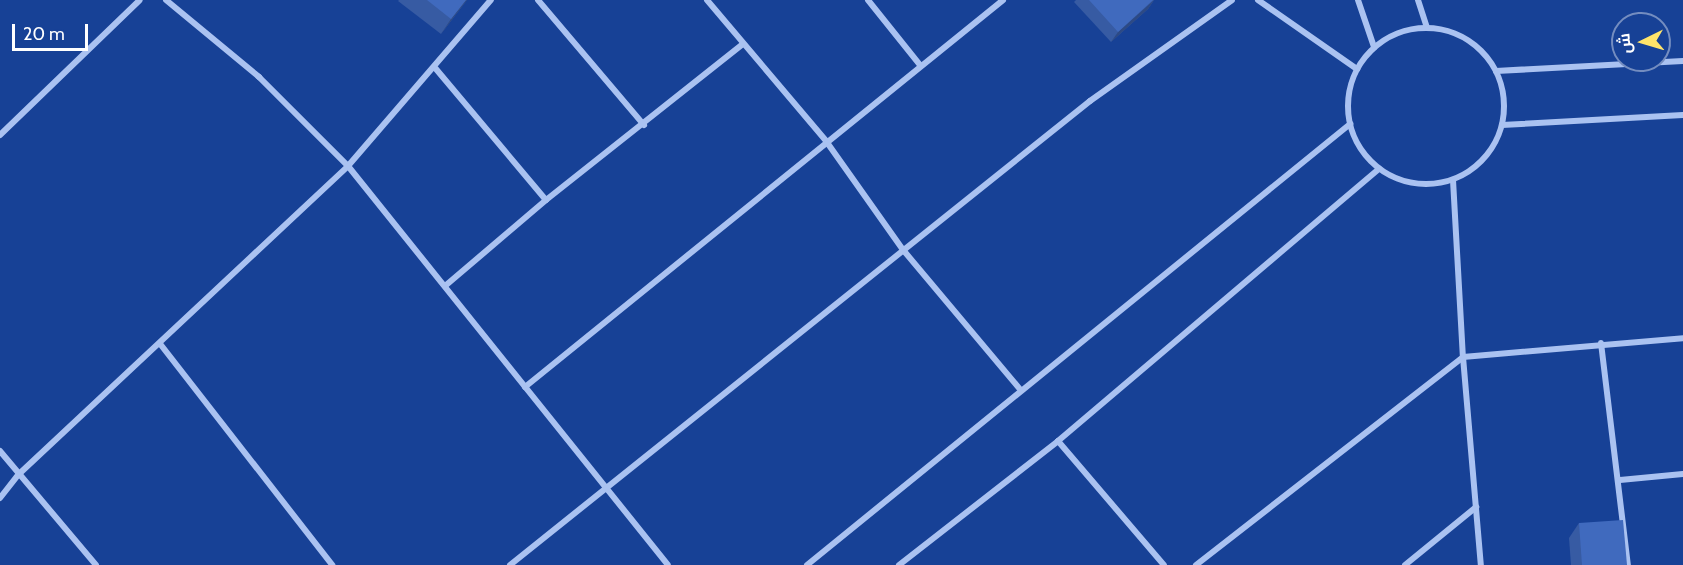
<!DOCTYPE html>
<html>
<head>
<meta charset="utf-8">
<style>
	body { margin:0 }
	#map { position:relative; width:1683px; height:565px; overflow:hidden; background:#174196; font-family:Cabin,Cairo,sans-serif }
	div>[style] { position:absolute }
	.minor>* { height:6px; margin:-3px; padding:0 3px; transform-origin:3px; border-radius:3px; background:#aac2f1 }
	.minor>.ring { margin:-3px; padding:0; box-sizing:content-box; background:none; border:6px solid #aac2f1; border-radius:50% }
	.wall>* { inset:0; background:#375ba3 }
	.shaded-wall>* { inset:0; background:#2d4a85 }
	.building>* { inset:0; background:#406abe }
	span { translate:-50% -50%; white-space:nowrap; text-align:center; line-height:1.15; -webkit-text-stroke:4.5px #174196; paint-order:stroke }
	.north { position:absolute; left:1611px; top:12px; width:60px; height:60px; box-sizing:border-box; background:#174196; border:2px solid #748dc0; border-radius:50%; rotate:265deg; font-size:16px; font-weight:700; line-height:24px; text-align:center; color:#fff }
	.north::after { content:''; display:block; margin:auto; width:21px; height:27px; background:#ffe46a; clip-path:polygon(50% 0,100% 100%,50% 72%,0 100%) }
	.scale { position:absolute; left:12px; top:24px; width:76px; height:27px; box-sizing:border-box; border:3px solid #fff; border-top:0; padding-left:8px; font-size:18px; line-height:21px; white-space:nowrap; color:#fff; -webkit-text-stroke:4px #174196; paint-order:stroke }
</style>
</head>
<body>
<div id="map">
	<div class="minor">
		<div style="left:166px;top:0;width:121px;rotate:39.6deg"></div>
		<div style="left:259px;top:77px;width:126px;rotate:45deg"></div>
		<div style="left:348px;top:166px;width:511px;rotate:51.27deg"></div>
		<div style="left:538px;top:0;width:164px;rotate:49.7deg"></div>
		<div style="left:707px;top:0;width:185px;rotate:49.8deg"></div>
		<div style="left:826px;top:141px;width:135px;rotate:54.7deg"></div>
		<div style="left:904px;top:251px;width:180px;rotate:50deg"></div>
		<div style="left:868px;top:0;width:83px;rotate:51.3deg"></div>
		<div style="left:1258px;top:0;width:121px;rotate:34.9deg"></div>
		<div style="left:1358px;top:0;width:50px;rotate:71.2deg"></div>
		<div style="left:1418px;top:0;width:28px;rotate:72deg"></div>
		<div class="ring" style="left:1348px;top:28px;width:150px;height:150px"></div>
		<div style="left:436px;top:69px;width:171px;rotate:50deg"></div>
		<div style="left:1496px;top:71px;width:187px;rotate:-3.1deg"></div>
		<div style="left:1502px;top:125px;width:181px;rotate:-3.2deg"></div>
		<div style="left:0;top:135px;width:194px;rotate:-44deg"></div>
		<div style="left:1453px;top:180px;width:177px;rotate:86.8deg"></div>
		<div style="left:1463px;top:357px;width:209px;rotate:85.1deg"></div>
		<div style="left:445px;top:286px;width:133px;rotate:-40.4deg"></div>
		<div style="left:546px;top:200px;width:251px;rotate:-38.4deg"></div>
		<div style="left:1601px;top:343px;width:224px;rotate:83.1deg"></div>
		<div style="left:161px;top:345px;width:279px;rotate:52.1deg"></div>
		<div style="left:525px;top:387px;width:615px;rotate:-38.99deg"></div>
		<div style="left:1058px;top:441px;width:163px;rotate:49.5deg"></div>
		<div style="left:0;top:451px;width:149px;rotate:49.9deg"></div>
		<div style="left:1620px;top:480px;width:63px;rotate:-5.4deg"></div>
		<div style="left:0;top:498px;width:31px;rotate:-52deg"></div>
		<div style="left:19px;top:474px;width:451px;rotate:-43.1deg"></div>
		<div style="left:348px;top:166px;width:219px;rotate:-49.3deg"></div>
		<div style="left:510px;top:565px;width:743px;rotate:-38.66deg"></div>
		<div style="left:1090px;top:101px;width:174px;rotate:-35.4deg"></div>
		<div style="left:807px;top:565px;width:700px;rotate:-39.08deg"></div>
		<div style="left:899px;top:565px;width:202px;rotate:-37.9deg"></div>
		<div style="left:1058px;top:441px;width:421px;rotate:-40.3deg"></div>
		<div style="left:1196px;top:565px;width:338px;rotate:-37.9deg"></div>
		<div style="left:1463px;top:357px;width:221px;rotate:-4.9deg"></div>
		<div style="left:1405px;top:565px;width:92px;rotate:-39.2deg"></div>
	</div>
	<div class="wall">
		<div style="clip-path:polygon(399px 0,467px 0,441px 34px,398px 1px)"></div>
		<div style="clip-path:polygon(1076px 0,1154px 0,1148px 9px,1111px 42px,1074px 2px)"></div>
		<div style="clip-path:polygon(1579px 523px,1627px 565px,1571px 565px,1569px 538px)"></div>
	</div>
	<div class="shaded-wall">
		<div style="clip-path:polygon(466px 0,467px 0,441px 34px,451px 19px)"></div>
		<div style="clip-path:polygon(1154px 0,1148px 9px,1111px 42px,1118px 32px)"></div>
	</div>
	<div class="building">
		<div style="clip-path:polygon(427px 0,466px 0,451px 19px)"></div>
		<div style="clip-path:polygon(1089px 0,1153px 0,1118px 32px)"></div>
		<div style="clip-path:polygon(1623px 520px,1627px 565px,1582px 565px,1579px 523px)"></div>
	</div>
	<div class="north">ش</div>
	<div class="scale">20 m</div>
</div>
</body>
</html>
